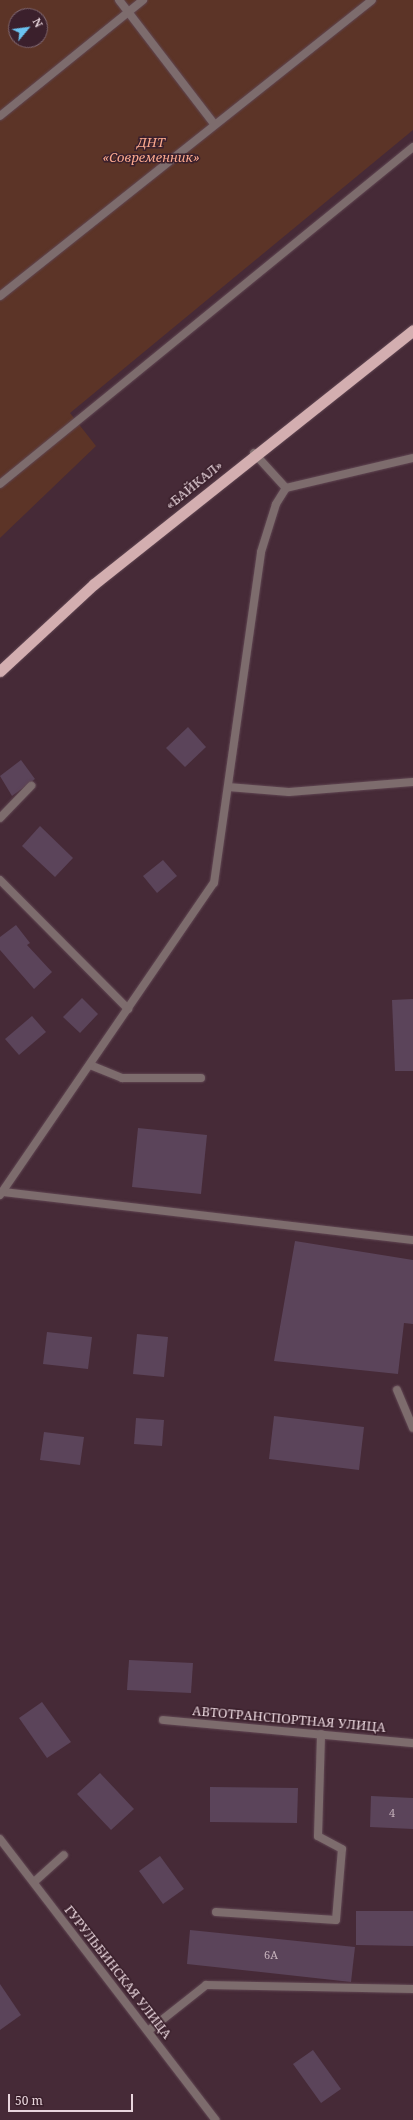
<!DOCTYPE html>
<html>
<head>
<meta charset="utf-8">
<style>
	body { margin:0 }
	#map { position:relative; width:413px; height:2120px; overflow:hidden; background:#462a37; font-family:"Noto Serif",serif }
	div>[style] { position:absolute }
	.green>* { inset:0; background:#5c3427 }
	.building>* { inset:0; background:#5b445a }
	.roads { filter:drop-shadow(0 0 1px #604652) drop-shadow(0 0 1px #604652) }
	.service>* { height:8px; margin:-4px; padding:0 4px; transform-origin:4px; border-radius:4px; background:#7d6c6d }
	.minor>* { height:8px; margin:-4px; padding:0 4px; transform-origin:4px; border-radius:4px; background:#7d6c6d }
	.trunk>* { height:11px; margin:-5.5px; padding:0 5.5px; transform-origin:5.5px; border-radius:5.5px; background:#d3aeb0 }
	span { translate:-50% -50%; white-space:nowrap; text-align:center; line-height:1.15; -webkit-text-stroke:3px #3b202c; paint-order:stroke }
	.number-label { font-size:11px; color:#c6b2bc }
	.number-label span { -webkit-text-stroke-width:0 }
	.park-label { font-size:13px; color:#fba98e; font-style:italic }
	.street-label { font-size:13px; color:#e9d6dd }
	.north { position:absolute; left:8px; top:8px; width:40px; height:40px; box-sizing:border-box; background:#3b202c; border:1px solid #816973; border-radius:50%; rotate:61deg; font-size:11px; font-weight:700; line-height:16px; text-align:center; color:#e9d6dd }
	.north::after { content:''; display:block; margin:auto; width:14px; height:18px; background:#6ac3f1; clip-path:polygon(50% 0,100% 100%,50% 72%,0 100%) }
	.scale { position:absolute; left:8px; top:2094px; width:125px; height:18px; box-sizing:border-box; border:2px solid #e9d6dd; border-top:0; padding-left:5px; font-size:12px; line-height:14px; white-space:nowrap; color:#e9d6dd; -webkit-text-stroke:3px #3b202c; paint-order:stroke }
</style>
</head>
<body>
<div id="map">
	<div class="green">
		<div style="clip-path:polygon(evenodd,0 0,413px 0,413px 130px,70px 413px,96px 446px,0 538px,0 0,16px 16px,40px 16px,40px 40px,16px 40px,16px 16px)"></div>
	</div>
	<div class="building">
		<div style="clip-path:polygon(188px 727px,206px 747px,185px 767px,166px 748px)"></div>
		<div style="clip-path:polygon(21px 760px,35px 779px,12px 796px,0 776px)"></div>
		<div style="clip-path:polygon(40px 826px,73px 858px,55px 877px,22px 846px)"></div>
		<div style="clip-path:polygon(163px 860px,177px 876px,157px 893px,143px 876px)"></div>
		<div style="clip-path:polygon(16px 925px,30px 943px,27px 945px,52px 972px,34px 989px,0 950px,0 937px)"></div>
		<div style="clip-path:polygon(82px 998px,98px 1014px,80px 1033px,63px 1017px)"></div>
		<div style="clip-path:polygon(413px 999px,413px 1071px,395px 1071px,392px 1000px)"></div>
		<div style="clip-path:polygon(32px 1016px,46px 1032px,19px 1055px,5px 1039px)"></div>
		<div style="clip-path:polygon(138px 1128px,207px 1135px,201px 1194px,132px 1187px)"></div>
		<div style="clip-path:polygon(295px 1241px,413px 1260px,413px 1324px,404px 1323px,398px 1374px,274px 1361px)"></div>
		<div style="clip-path:polygon(47px 1332px,92px 1337px,88px 1369px,43px 1364px)"></div>
		<div style="clip-path:polygon(137px 1334px,168px 1337px,164px 1377px,133px 1374px)"></div>
		<div style="clip-path:polygon(274px 1416px,364px 1427px,359px 1470px,269px 1459px)"></div>
		<div style="clip-path:polygon(136px 1418px,164px 1420px,162px 1446px,134px 1444px)"></div>
		<div style="clip-path:polygon(44px 1432px,84px 1437px,80px 1465px,40px 1460px)"></div>
		<div style="clip-path:polygon(129px 1660px,193px 1663px,191px 1693px,127px 1690px)"></div>
		<div style="clip-path:polygon(42px 1702px,71px 1742px,47px 1758px,19px 1718px)"></div>
		<div style="clip-path:polygon(100px 1773px,134px 1809px,111px 1830px,77px 1794px)"></div>
		<div style="clip-path:polygon(210px 1787px,298px 1788px,297px 1823px,210px 1822px)"></div>
		<div style="clip-path:polygon(371px 1796px,413px 1798px,413px 1829px,370px 1827px)"></div>
		<div style="clip-path:polygon(160px 1856px,184px 1889px,163px 1904px,139px 1871px)"></div>
		<div style="clip-path:polygon(356px 1911px,413px 1911px,413px 1946px,356px 1945px)"></div>
		<div style="clip-path:polygon(190px 1930px,355px 1947px,351px 1982px,187px 1964px)"></div>
		<div style="clip-path:polygon(0 1984px,21px 2015px,0 2030px)"></div>
		<div style="clip-path:polygon(313px 2050px,341px 2089px,321px 2103px,293px 2064px)"></div>
	</div>
	<div class="roads">
		<div class="service">
			<div style="left:228px;top:787px;width:61px;rotate:4.7deg"></div>
			<div style="left:289px;top:792px;width:124px;rotate:-4.6deg"></div>
			<div style="left:90px;top:1065px;width:35px;rotate:22deg"></div>
			<div style="left:122px;top:1078px;width:79px"></div>
			<div style="left:3px;top:1192px;width:413px;rotate:6.7deg"></div>
			<div style="left:397px;top:1390px;width:41px;rotate:67.2deg"></div>
			<div style="left:34px;top:1882px;width:40px;rotate:-42deg"></div>
			<div style="left:216px;top:1912px;width:120px;rotate:3.8deg"></div>
			<div style="left:336px;top:1920px;width:71px;rotate:-85.2deg"></div>
			<div style="left:342px;top:1849px;width:27px;rotate:-152deg"></div>
			<div style="left:318px;top:1836px;width:102px;rotate:-88.3deg"></div>
			<div style="left:148px;top:2031px;width:74px;rotate:-38.4deg"></div>
			<div style="left:206px;top:1985px;width:207px;rotate:1.1deg"></div>
		</div>
		<div class="minor">
			<div style="left:119px;top:0;width:156px;rotate:52.5deg"></div>
			<div style="left:0;top:116px;width:184px;rotate:-39deg"></div>
			<div style="left:0;top:296px;width:475px;rotate:-38.5deg"></div>
			<div style="left:254px;top:453px;width:47px;rotate:47.6deg"></div>
			<div style="left:0;top:484px;width:533px;rotate:-39.21deg"></div>
			<div style="left:0;top:818px;width:45px;rotate:-45.9deg"></div>
			<div style="left:0;top:880px;width:182px;rotate:45.2deg"></div>
			<div style="left:0;top:1195px;width:378px;rotate:-55.6deg"></div>
			<div style="left:214px;top:883px;width:334px;rotate:-81.9deg"></div>
			<div style="left:261px;top:552px;width:50px;rotate:-72.6deg"></div>
			<div style="left:276px;top:504px;width:19px;rotate:-58deg"></div>
			<div style="left:286px;top:488px;width:130px;rotate:-13.3deg"></div>
			<div style="left:163px;top:1720px;width:251px;rotate:5.3deg"></div>
			<div style="left:0;top:1839px;width:354px;rotate:52.5deg"></div>
		</div>
		<div class="trunk">
			<div style="left:0;top:671px;width:128px;rotate:-42.8deg"></div>
			<div style="left:94px;top:584px;width:408px;rotate:-38.5deg"></div>
		</div>
	</div>
	<div class="number-label">
		<span style="left:392px;top:1813px">4</span>
		<span style="left:271px;top:1955px">6А</span>
	</div>
	<div class="park-label">
		<span style="left:151px;top:150px">ДНТ<br>«Современник»</span>
	</div>
	<div class="street-label">
		<span style="left:194px;top:485px;rotate:-39deg">«БАЙКАЛ»</span>
		<span style="left:289px;top:1719px;rotate:5deg">АВТОТРАНСПОРТНАЯ УЛИЦА</span>
		<span style="left:118px;top:1972px;rotate:52deg">ГУРУЛЬБИНСКАЯ УЛИЦА</span>
	</div>
	<div class="north">N</div>
	<div class="scale">50 m</div>
</div>
</body>
</html>
